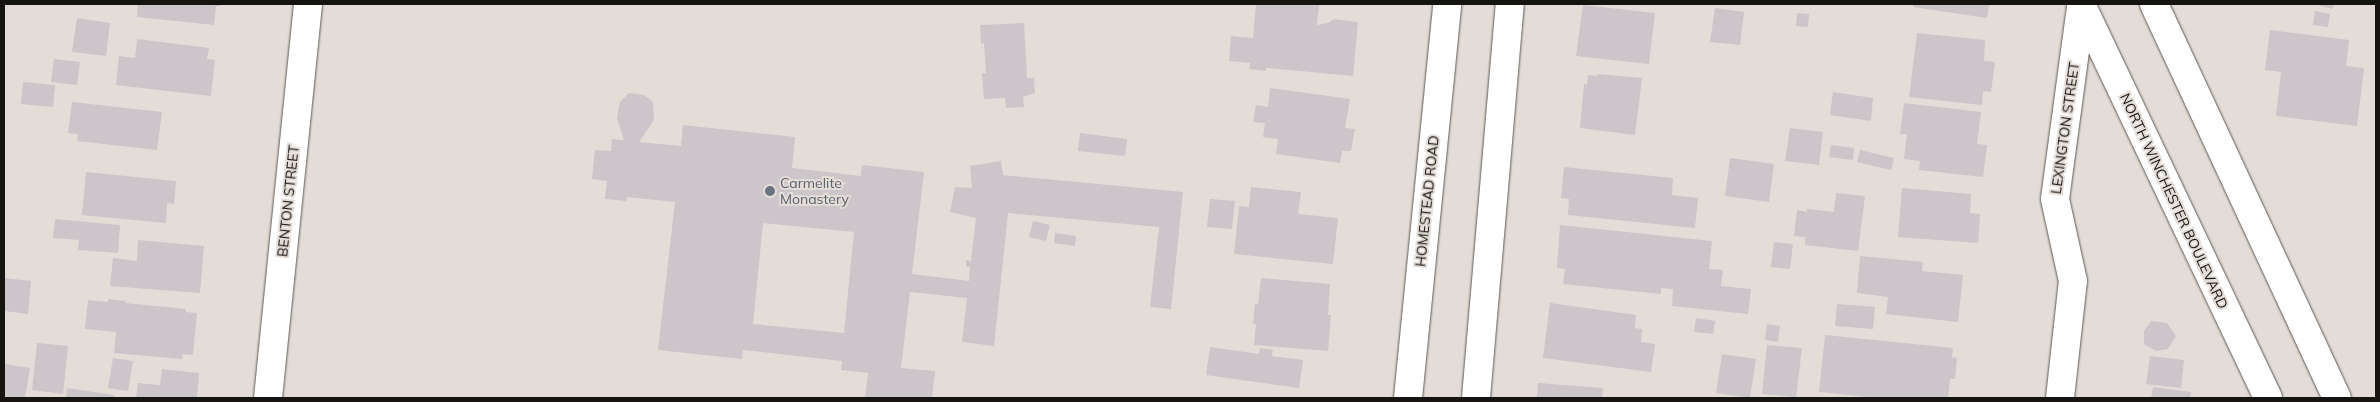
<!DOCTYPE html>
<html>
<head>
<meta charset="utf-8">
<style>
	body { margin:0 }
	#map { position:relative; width:2380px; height:402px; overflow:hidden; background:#e4ddd7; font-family:Mulish,sans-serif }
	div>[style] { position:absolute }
	.building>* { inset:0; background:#ccc5ca }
	.roads { filter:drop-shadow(0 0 1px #5f5a55) drop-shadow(0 0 1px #5f5a55) }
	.minor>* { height:28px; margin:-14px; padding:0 14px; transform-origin:14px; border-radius:14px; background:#fff }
	.major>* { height:28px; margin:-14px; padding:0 14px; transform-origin:14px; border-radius:14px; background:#fff }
	.dots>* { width:14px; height:14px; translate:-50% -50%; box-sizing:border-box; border:2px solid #e4ddd7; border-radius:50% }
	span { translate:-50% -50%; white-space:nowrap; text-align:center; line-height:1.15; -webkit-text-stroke:4px #e4ddd7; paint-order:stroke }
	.street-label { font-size:14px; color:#161411 }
	.worship-label { font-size:14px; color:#5b616d }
	.left { translate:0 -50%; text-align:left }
	.frame { position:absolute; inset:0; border:5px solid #161411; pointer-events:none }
</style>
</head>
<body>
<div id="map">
	<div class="building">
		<div style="clip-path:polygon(138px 4px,221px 4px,221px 6px,216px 6px,214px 25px,137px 17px)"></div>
		<div style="clip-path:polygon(1256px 4px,1319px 5px,1317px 25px,1328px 23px,1334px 19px,1358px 22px,1353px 76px,1266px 68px,1266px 71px,1249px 69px,1250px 63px,1229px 61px,1231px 36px,1253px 38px)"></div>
		<div style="clip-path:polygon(1913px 4px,1989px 4px,1987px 18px,1913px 7px)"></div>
		<div style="clip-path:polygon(2314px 4px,2334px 4px,2333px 9px)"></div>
		<div style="clip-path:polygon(1583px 5px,1655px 13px,1649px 64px,1576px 56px)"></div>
		<div style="clip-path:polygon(1715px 8px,1744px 12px,1740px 45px,1710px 42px)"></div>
		<div style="clip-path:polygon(2315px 11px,2330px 14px,2328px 27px,2313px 25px)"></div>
		<div style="clip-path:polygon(1797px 13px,1809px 14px,1808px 27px,1796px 26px)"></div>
		<div style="clip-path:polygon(77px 18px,110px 23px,106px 56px,72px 52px)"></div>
		<div style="clip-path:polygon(1024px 23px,1027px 78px,1034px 78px,1035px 93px,1023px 97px,1024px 107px,1006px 108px,1005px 98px,984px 99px,982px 73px,986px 73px,984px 43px,981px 44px,980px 25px)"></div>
		<div style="clip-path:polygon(2270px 30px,2349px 40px,2346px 66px,2364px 68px,2357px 126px,2276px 116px,2281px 72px,2265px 70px)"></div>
		<div style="clip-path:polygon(1917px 33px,1985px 40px,1984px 61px,1995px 62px,1991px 92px,1983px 91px,1982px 105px,1909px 97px)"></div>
		<div style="clip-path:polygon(137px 39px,209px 48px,207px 59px,215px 60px,211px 96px,116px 85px,119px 56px,135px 58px)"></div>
		<div style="clip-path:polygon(54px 59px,80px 62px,77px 85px,51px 82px)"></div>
		<div style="clip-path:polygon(1597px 74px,1642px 78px,1635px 135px,1580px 128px,1584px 84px,1587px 85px,1588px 75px,1597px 76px)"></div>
		<div style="clip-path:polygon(23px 82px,55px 85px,53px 107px,21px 104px)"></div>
		<div style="clip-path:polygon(1270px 88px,1350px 99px,1345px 128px,1355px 129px,1351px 151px,1342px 151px,1340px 163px,1276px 154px,1278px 139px,1263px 137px,1265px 123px,1253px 122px,1256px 105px,1268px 107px)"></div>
		<div style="clip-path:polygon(1833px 92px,1873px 98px,1871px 121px,1830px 115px)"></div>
		<div style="clip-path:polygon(evenodd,629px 93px,644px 95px,653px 102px,654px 120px,639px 142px,681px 146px,683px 125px,795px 137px,792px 168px,861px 176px,862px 165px,924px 172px,912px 274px,969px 281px,970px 267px,966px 267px,966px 260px,971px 261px,976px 218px,950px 212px,955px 187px,972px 188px,970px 166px,1001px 161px,1003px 175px,1183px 192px,1171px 309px,1150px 307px,1159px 227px,1008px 213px,994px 346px,962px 342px,967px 298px,910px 292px,901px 368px,935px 371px,932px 398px,865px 398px,868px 373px,841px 370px,842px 361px,743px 350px,742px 359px,658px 350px,675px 202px,627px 197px,626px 201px,605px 199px,607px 181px,592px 179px,595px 150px,611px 151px,612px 139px,624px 140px,617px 118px,620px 102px,629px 93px,763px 223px,854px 232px,844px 333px,753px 324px,763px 223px)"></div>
		<div style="clip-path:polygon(72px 102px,162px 112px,157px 150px,77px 141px,78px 134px,68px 133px)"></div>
		<div style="clip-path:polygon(1904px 103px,1981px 112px,1977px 144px,1987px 145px,1983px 177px,1919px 170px,1920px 161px,1904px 159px,1907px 134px,1900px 134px)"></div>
		<div style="clip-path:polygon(1790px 128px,1823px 132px,1819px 165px,1785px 161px)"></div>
		<div style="clip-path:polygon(1080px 133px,1127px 139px,1125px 156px,1078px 151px)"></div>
		<div style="clip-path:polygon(1831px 145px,1854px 148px,1853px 160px,1829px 157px)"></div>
		<div style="clip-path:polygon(1860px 150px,1894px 158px,1891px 170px,1857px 162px)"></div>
		<div style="clip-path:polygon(1730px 158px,1774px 164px,1769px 202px,1725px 196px)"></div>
		<div style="clip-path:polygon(1564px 167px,1673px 178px,1672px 195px,1698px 198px,1695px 228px,1568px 215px,1569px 199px,1561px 198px)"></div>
		<div style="clip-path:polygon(86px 172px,176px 181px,174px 204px,167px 203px,166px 223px,82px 215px)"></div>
		<div style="clip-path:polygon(1251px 187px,1301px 192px,1298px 214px,1338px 218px,1333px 264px,1234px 254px,1239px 206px,1249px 207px)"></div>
		<div style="clip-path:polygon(1902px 188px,1971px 194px,1970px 213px,1980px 214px,1978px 243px,1898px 237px)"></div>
		<div style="clip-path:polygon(1836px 193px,1865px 196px,1858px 251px,1805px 245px,1805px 237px,1794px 236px,1797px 210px,1807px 212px,1807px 209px,1834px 212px)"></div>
		<div style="clip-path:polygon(1210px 199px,1235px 201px,1232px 229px,1207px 227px)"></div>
		<div style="clip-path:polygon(55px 219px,120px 225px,118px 253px,78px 250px,79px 240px,53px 238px)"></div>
		<div style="clip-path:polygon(1033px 221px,1050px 225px,1046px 241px,1029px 237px)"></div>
		<div style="clip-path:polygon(1560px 225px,1712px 241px,1709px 269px,1723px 270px,1721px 286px,1751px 289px,1748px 314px,1672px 306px,1673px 289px,1661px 288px,1661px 294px,1563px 284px,1565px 269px,1557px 268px)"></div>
		<div style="clip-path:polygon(1055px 233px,1076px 236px,1075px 246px,1054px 243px)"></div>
		<div style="clip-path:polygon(138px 240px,204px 246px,200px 293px,110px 286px,113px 258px,137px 261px)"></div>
		<div style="clip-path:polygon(1774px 242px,1793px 244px,1790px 269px,1771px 267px)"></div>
		<div style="clip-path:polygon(1860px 256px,1923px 262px,1922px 271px,1963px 275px,1958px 322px,1886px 314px,1888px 297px,1857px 293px)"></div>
		<div style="clip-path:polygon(4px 278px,31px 281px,28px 314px,4px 311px)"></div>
		<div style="clip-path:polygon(1261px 278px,1330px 284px,1328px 315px,1331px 315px,1328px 351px,1254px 345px,1256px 324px,1253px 324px,1255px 304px,1258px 304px)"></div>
		<div style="clip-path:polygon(108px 299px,126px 301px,125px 303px,186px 309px,186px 312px,197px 313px,193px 355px,182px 354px,182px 359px,114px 353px,116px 332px,85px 329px,88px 300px,108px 302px)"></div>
		<div style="clip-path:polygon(1550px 303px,1636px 315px,1635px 328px,1642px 329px,1641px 342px,1655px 344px,1651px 372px,1543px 358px)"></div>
		<div style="clip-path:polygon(1837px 304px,1875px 307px,1873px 329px,1835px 326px)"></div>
		<div style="clip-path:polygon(1696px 318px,1715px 321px,1713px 334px,1694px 332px)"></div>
		<div style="clip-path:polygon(2151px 321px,2167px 323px,2176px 336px,2168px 349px,2156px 351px,2144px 344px,2144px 331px)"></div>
		<div style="clip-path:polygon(1767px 324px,1780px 326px,1778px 342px,1765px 340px)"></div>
		<div style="clip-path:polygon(1825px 335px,1953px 348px,1952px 357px,1957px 358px,1955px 379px,1950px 379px,1948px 398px,1878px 398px,1819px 392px)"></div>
		<div style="clip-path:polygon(37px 343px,68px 346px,63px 394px,32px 390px)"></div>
		<div style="clip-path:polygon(1767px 345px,1802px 348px,1796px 397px,1762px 394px)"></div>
		<div style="clip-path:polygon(1210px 347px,1259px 354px,1260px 348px,1273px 350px,1272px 356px,1303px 360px,1299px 388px,1206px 375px)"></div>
		<div style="clip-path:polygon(1722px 354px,1756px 359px,1750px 398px,1716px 393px)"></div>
		<div style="clip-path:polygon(2150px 356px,2184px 360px,2181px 388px,2146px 384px)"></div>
		<div style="clip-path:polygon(113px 358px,133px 361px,128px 391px,108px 388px)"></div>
		<div style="clip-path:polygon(4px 364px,30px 368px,25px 398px,4px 398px)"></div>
		<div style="clip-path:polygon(162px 369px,199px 373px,197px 398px,136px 398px,138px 383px,160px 385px)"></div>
		<div style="clip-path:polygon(1538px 383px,1603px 388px,1602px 398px,1537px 398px)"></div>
		<div style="clip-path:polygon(2153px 387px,2191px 392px,2190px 398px,2151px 398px)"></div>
		<div style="clip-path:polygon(67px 388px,114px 395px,114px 398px,66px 398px)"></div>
	</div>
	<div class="roads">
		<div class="minor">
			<div style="left:2060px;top:398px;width:118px;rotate:-83.7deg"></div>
			<div style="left:2073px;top:281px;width:84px;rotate:-102.4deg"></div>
			<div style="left:2055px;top:199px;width:195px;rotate:-82.3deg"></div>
		</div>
		<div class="major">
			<div style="left:2081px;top:4px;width:436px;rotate:64.6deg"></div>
			<div style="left:2154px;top:4px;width:434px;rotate:65.1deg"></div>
			<div style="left:268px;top:398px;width:396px;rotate:-84.2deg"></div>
			<div style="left:1408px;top:398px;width:396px;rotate:-84.3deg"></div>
			<div style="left:1476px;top:398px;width:395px;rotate:-85.1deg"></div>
		</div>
	</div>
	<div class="dots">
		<div style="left:770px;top:191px;background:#6b7280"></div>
	</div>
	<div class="street-label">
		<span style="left:2065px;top:128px;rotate:-82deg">LEXINGTON STREET</span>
		<span style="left:288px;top:201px;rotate:-84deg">BENTON STREET</span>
		<span style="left:1427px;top:201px;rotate:-84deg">HOMESTEAD ROAD</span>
		<span style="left:2174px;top:201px;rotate:65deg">NORTH WINCHESTER BOULEVARD</span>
	</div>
	<div class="worship-label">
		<span class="left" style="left:780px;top:191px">Carmelite<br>Monastery</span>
	</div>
	<div class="frame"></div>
</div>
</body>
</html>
